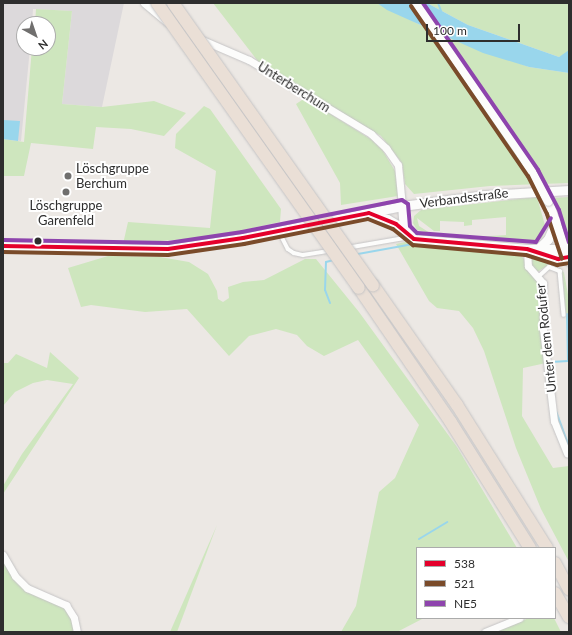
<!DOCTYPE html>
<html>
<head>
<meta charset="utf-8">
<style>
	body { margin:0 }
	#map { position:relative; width:572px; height:635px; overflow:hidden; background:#ece8e4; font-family:Lato,sans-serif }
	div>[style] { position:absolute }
	.industrial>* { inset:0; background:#dcd9db }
	.green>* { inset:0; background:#cee6be }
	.water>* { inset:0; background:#99d6ec }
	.stream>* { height:2px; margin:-1px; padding:0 1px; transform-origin:1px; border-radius:1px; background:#99d6ec }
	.roads { filter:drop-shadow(0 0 1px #c5c4c5) drop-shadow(0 0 1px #c5c4c5) }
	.service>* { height:3.5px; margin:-1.75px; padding:0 1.75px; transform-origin:1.75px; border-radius:1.75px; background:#fcfcfb }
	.minor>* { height:7px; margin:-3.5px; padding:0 3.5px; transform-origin:3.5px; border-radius:3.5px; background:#fcfcfb }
	.secondary>* { height:9px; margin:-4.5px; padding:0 4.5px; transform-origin:4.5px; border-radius:4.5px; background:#fcfcfb }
	.motorway>* { height:12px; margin:-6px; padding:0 6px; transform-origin:6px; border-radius:6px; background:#eadfd6 }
	.bridges { filter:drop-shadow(0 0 1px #c5c4c5) drop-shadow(0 0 1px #c5c4c5) }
	.secondary-bridge>* { height:9px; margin:-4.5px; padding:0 4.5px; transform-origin:4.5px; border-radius:4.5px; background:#fcfcfb }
	.motorway-bridge>* { height:12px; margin:-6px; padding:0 6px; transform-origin:6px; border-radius:6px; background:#eadfd6 }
	.bus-1>* { height:4px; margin:-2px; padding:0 2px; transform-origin:2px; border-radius:2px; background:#e4002b }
	.bus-2>* { height:4px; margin:-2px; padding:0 2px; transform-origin:2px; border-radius:2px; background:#7a4b2a }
	.bus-3>* { height:4px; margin:-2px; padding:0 2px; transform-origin:2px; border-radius:2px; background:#8e44ad }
	.dots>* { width:11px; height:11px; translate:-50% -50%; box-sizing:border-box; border:2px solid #fff; border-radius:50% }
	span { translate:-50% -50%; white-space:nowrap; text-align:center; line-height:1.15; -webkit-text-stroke:4px #fff; paint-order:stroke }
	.street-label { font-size:13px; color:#2e2e2e }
	.poi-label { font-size:13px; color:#2e2e2e }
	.left { translate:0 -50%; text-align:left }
	.frame { position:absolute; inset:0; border:4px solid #2e2e2e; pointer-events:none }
	.legend { position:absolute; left:416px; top:547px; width:140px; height:72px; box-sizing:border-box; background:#fff; border:1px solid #ababab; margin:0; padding:5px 7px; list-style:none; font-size:12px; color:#2e2e2e }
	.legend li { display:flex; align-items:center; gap:8px; height:20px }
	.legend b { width:20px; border:1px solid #ababab }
	.north { position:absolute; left:16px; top:16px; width:40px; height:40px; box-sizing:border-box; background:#fff; border:1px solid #ababab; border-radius:50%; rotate:140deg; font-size:11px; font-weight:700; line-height:16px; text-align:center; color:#2e2e2e }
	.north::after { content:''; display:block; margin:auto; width:14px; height:18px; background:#706f6e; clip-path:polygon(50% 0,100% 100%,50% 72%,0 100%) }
	.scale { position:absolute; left:426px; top:24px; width:94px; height:18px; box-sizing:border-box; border:2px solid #2e2e2e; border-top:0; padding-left:5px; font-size:12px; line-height:14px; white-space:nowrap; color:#2e2e2e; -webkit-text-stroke:3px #fff; paint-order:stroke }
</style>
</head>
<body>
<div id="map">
	<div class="industrial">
		<div style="clip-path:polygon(3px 3px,124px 3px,102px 107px,62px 104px,72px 11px,33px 9px,32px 24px,24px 24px,24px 48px,30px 48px,21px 141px,3px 139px)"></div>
	</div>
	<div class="green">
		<div style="clip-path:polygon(213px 3px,377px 3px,430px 30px,529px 67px,569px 73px,569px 183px,490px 186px,414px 194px,405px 184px,402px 163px,381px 136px,260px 64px)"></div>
		<div style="clip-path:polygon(427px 3px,569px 3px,569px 52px,559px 57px,468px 25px)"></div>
		<div style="clip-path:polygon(36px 9px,72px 11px,62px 104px,102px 107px,154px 101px,186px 113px,164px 136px,131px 129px,96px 127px,93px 149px,31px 143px,24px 176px,3px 176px,3px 139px,24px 142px,32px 48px,48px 48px,48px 24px,35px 24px)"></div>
		<div style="clip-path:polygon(305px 98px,372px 140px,383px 151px,395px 171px,398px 196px,341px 205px,340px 183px,296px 104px)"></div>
		<div style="clip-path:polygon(204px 106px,210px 109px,281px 209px,280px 222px,210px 237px,123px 244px,128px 222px,210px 228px,216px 171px,175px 148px,176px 134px)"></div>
		<div style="clip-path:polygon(537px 197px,546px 229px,542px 238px,536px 241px,509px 242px,475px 237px,506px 235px,506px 217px,472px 220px,472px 225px,464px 226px,464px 222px,440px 221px,440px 231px,434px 231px,417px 218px,419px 226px,430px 233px,417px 230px,413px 223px,414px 216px,421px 210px)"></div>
		<div style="clip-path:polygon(569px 197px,569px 239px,553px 198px)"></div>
		<div style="clip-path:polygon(410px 241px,520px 254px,540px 280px,546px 363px,523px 368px,522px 416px,553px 468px,569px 466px,569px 562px,541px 509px,516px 448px,484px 351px,473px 328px,459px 311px,437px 308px,429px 301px,396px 244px)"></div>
		<div style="clip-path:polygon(108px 256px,160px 257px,189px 262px,208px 274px,217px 291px,218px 299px,223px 302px,229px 298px,228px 287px,243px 282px,264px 280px,305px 259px,316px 259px,359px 312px,457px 447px,517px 548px,417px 548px,417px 618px,424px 618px,397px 632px,341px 632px,356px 606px,379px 492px,395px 478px,419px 425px,358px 340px,324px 356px,307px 346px,297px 335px,276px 329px,249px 336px,229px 356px,187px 309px,145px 312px,91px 305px,81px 307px,68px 268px)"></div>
		<div style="clip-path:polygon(537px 257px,558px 264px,564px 273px,569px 300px,569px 349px,562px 270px,559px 266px,550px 264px,537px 272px,531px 267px,530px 259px)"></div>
		<div style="clip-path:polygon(50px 352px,79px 378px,3px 494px,3px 486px,22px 454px,73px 384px,47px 380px,33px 383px,15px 392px,3px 406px,3px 363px,8px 363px,16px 354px,47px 368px)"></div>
		<div style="clip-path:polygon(217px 525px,177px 632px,170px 632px)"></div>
		<div style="clip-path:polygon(3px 560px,18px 582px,65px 609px,72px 617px,74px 632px,3px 632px)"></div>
		<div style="clip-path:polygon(529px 618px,554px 618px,561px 632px,494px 632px)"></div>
	</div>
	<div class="water">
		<div style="clip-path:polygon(377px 3px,427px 3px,468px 25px,559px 57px,569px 50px,569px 73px,529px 67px,483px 53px,387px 10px)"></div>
		<div style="clip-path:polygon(3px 120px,20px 121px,18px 141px,3px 139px)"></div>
	</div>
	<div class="stream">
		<div style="left:438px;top:3px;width:9px;rotate:69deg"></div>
		<div style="left:358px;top:254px;width:56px;rotate:-10.3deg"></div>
		<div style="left:330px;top:303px;width:14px;rotate:-111deg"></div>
		<div style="left:325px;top:290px;width:28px;rotate:-88deg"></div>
		<div style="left:326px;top:262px;width:8px;rotate:-14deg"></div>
		<div style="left:551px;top:365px;width:3px;rotate:-90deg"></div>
		<div style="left:551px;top:362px;width:17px;rotate:-3deg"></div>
		<div style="left:568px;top:361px;width:47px;rotate:-91.2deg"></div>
		<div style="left:556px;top:411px;width:37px;rotate:70deg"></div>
		<div style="left:419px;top:539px;width:33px;rotate:-31deg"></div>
	</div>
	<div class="roads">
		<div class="service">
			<div style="left:279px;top:231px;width:20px;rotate:63deg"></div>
			<div style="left:288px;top:249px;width:7px;rotate:34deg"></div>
			<div style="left:294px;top:253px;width:9px;rotate:13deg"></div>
			<div style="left:303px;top:255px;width:26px;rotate:-9deg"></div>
			<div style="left:335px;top:250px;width:76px;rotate:-9.8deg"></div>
			<div style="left:538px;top:277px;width:15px;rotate:-42deg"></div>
			<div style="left:549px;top:267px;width:12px;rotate:20deg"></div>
			<div style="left:560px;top:271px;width:44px;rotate:84.8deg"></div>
		</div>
		<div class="minor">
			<div style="left:144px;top:3px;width:30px;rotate:40deg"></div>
			<div style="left:179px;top:30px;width:76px;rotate:23.2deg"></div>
			<div style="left:249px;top:60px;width:143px;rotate:31.2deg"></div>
			<div style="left:371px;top:134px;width:21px;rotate:43deg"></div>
			<div style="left:386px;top:148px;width:21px;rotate:55deg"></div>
			<div style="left:398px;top:165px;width:41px;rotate:84.4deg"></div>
			<div style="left:527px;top:249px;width:17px;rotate:87deg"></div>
			<div style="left:528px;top:266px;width:23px;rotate:49deg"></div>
			<div style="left:543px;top:283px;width:46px;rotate:90deg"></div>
			<div style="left:543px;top:329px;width:93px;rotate:83.2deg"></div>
			<div style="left:554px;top:421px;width:35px;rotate:68deg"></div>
			<div style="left:3px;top:555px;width:24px;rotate:60deg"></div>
			<div style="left:15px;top:576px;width:17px;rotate:45deg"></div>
			<div style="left:27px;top:588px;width:43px;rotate:23.6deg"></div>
			<div style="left:66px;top:605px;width:15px;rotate:58deg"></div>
			<div style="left:74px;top:618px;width:14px;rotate:78deg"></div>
			<div style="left:485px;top:632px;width:37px;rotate:-22deg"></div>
		</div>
		<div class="secondary">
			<div style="left:548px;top:201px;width:64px;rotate:70.7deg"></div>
			<div style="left:402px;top:206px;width:23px;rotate:85deg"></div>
			<div style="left:404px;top:229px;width:14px;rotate:45deg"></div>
			<div style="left:414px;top:239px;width:115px;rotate:5deg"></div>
			<div style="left:529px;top:249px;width:26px"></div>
			<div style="left:555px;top:249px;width:13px;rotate:18deg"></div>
			<div style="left:371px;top:214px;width:17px;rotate:17deg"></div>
			<div style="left:387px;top:219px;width:20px;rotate:30deg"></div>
			<div style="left:3px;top:246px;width:165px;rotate:1deg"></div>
			<div style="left:168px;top:249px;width:76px;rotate:-8.3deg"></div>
			<div style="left:243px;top:238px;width:162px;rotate:-11.4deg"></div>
			<div style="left:402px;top:206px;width:84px;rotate:-7.5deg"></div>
			<div style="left:485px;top:195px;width:84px;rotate:-3.4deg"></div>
			<div style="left:539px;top:248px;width:13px;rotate:-45deg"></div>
			<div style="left:548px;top:239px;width:20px;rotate:-66deg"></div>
			<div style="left:529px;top:249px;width:31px;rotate:19deg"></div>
			<div style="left:558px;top:259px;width:10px;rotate:-11deg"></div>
		</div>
		<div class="motorway">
			<div style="left:373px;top:285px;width:146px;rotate:55deg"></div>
			<div style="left:457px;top:405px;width:169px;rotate:57.8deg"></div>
			<div style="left:359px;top:288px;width:161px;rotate:55.6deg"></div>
			<div style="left:450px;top:421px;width:150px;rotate:57.8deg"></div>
			<div style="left:555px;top:563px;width:30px;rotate:62deg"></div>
			<div style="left:555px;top:593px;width:28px;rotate:60deg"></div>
		</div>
	</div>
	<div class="bridges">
		<div class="secondary-bridge">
			<div style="left:416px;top:3px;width:184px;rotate:55.2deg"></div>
			<div style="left:521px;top:154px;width:54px;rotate:60.1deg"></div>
		</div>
		<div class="motorway-bridge">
			<div style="left:157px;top:3px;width:349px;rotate:54.7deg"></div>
			<div style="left:173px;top:3px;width:346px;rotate:54.7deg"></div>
		</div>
	</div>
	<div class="bus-1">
		<div style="left:3px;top:246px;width:165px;rotate:1deg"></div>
		<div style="left:168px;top:249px;width:76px;rotate:-8.3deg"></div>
		<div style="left:243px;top:238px;width:128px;rotate:-11.2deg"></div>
		<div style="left:369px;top:213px;width:29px;rotate:22deg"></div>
		<div style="left:396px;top:224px;width:23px;rotate:40deg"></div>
		<div style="left:414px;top:239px;width:113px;rotate:5.1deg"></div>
		<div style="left:527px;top:249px;width:33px;rotate:18deg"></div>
		<div style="left:558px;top:259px;width:10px;rotate:-11deg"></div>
	</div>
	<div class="bus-2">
		<div style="left:411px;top:6px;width:206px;rotate:55.5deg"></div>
		<div style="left:528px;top:176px;width:42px;rotate:63.4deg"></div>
		<div style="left:547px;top:214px;width:47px;rotate:71.6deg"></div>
		<div style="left:3px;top:252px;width:165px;rotate:1deg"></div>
		<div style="left:168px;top:255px;width:77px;rotate:-8.2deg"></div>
		<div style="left:244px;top:244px;width:126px;rotate:-11.4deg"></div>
		<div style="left:368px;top:219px;width:27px;rotate:22deg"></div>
		<div style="left:393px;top:229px;width:26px;rotate:39deg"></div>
		<div style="left:413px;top:245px;width:113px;rotate:5.1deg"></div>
		<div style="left:526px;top:255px;width:33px;rotate:18deg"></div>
		<div style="left:557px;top:265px;width:12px;rotate:-9deg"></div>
	</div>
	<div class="bus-3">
		<div style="left:423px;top:3px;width:203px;rotate:55.4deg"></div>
		<div style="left:538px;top:170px;width:45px;rotate:62.3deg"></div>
		<div style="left:559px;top:210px;width:34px;rotate:73deg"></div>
		<div style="left:3px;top:240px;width:165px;rotate:1deg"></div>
		<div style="left:168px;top:243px;width:75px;rotate:-8.5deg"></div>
		<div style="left:242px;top:232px;width:163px;rotate:-11.3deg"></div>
		<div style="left:402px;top:200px;width:7px;rotate:34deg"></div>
		<div style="left:408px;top:204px;width:22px;rotate:85deg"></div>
		<div style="left:410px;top:226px;width:10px;rotate:45deg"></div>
		<div style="left:417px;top:233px;width:119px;rotate:4.3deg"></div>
		<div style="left:536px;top:242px;width:28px;rotate:-58deg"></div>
	</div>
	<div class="dots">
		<div style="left:68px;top:176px;background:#706f6e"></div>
		<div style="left:66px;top:192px;background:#706f6e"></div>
		<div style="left:38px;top:241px;background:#2e2e2e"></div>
	</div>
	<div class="street-label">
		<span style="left:294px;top:87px;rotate:32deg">Unterberchum</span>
		<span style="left:464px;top:198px;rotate:-7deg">Verbandsstraße</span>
		<span style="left:546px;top:338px;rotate:-96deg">Unter dem Rodufer</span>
	</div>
	<div class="poi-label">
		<span class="left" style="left:76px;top:176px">Löschgruppe<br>Berchum</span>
		<span style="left:66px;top:213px">Löschgruppe<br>Garenfeld</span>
	</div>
	<div class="frame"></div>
	<ul class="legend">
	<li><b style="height:5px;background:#e4002b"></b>538</li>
	<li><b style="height:5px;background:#7a4b2a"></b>521</li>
	<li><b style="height:5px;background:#8e44ad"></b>NE5</li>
	</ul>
	<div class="north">N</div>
	<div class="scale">100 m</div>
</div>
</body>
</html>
